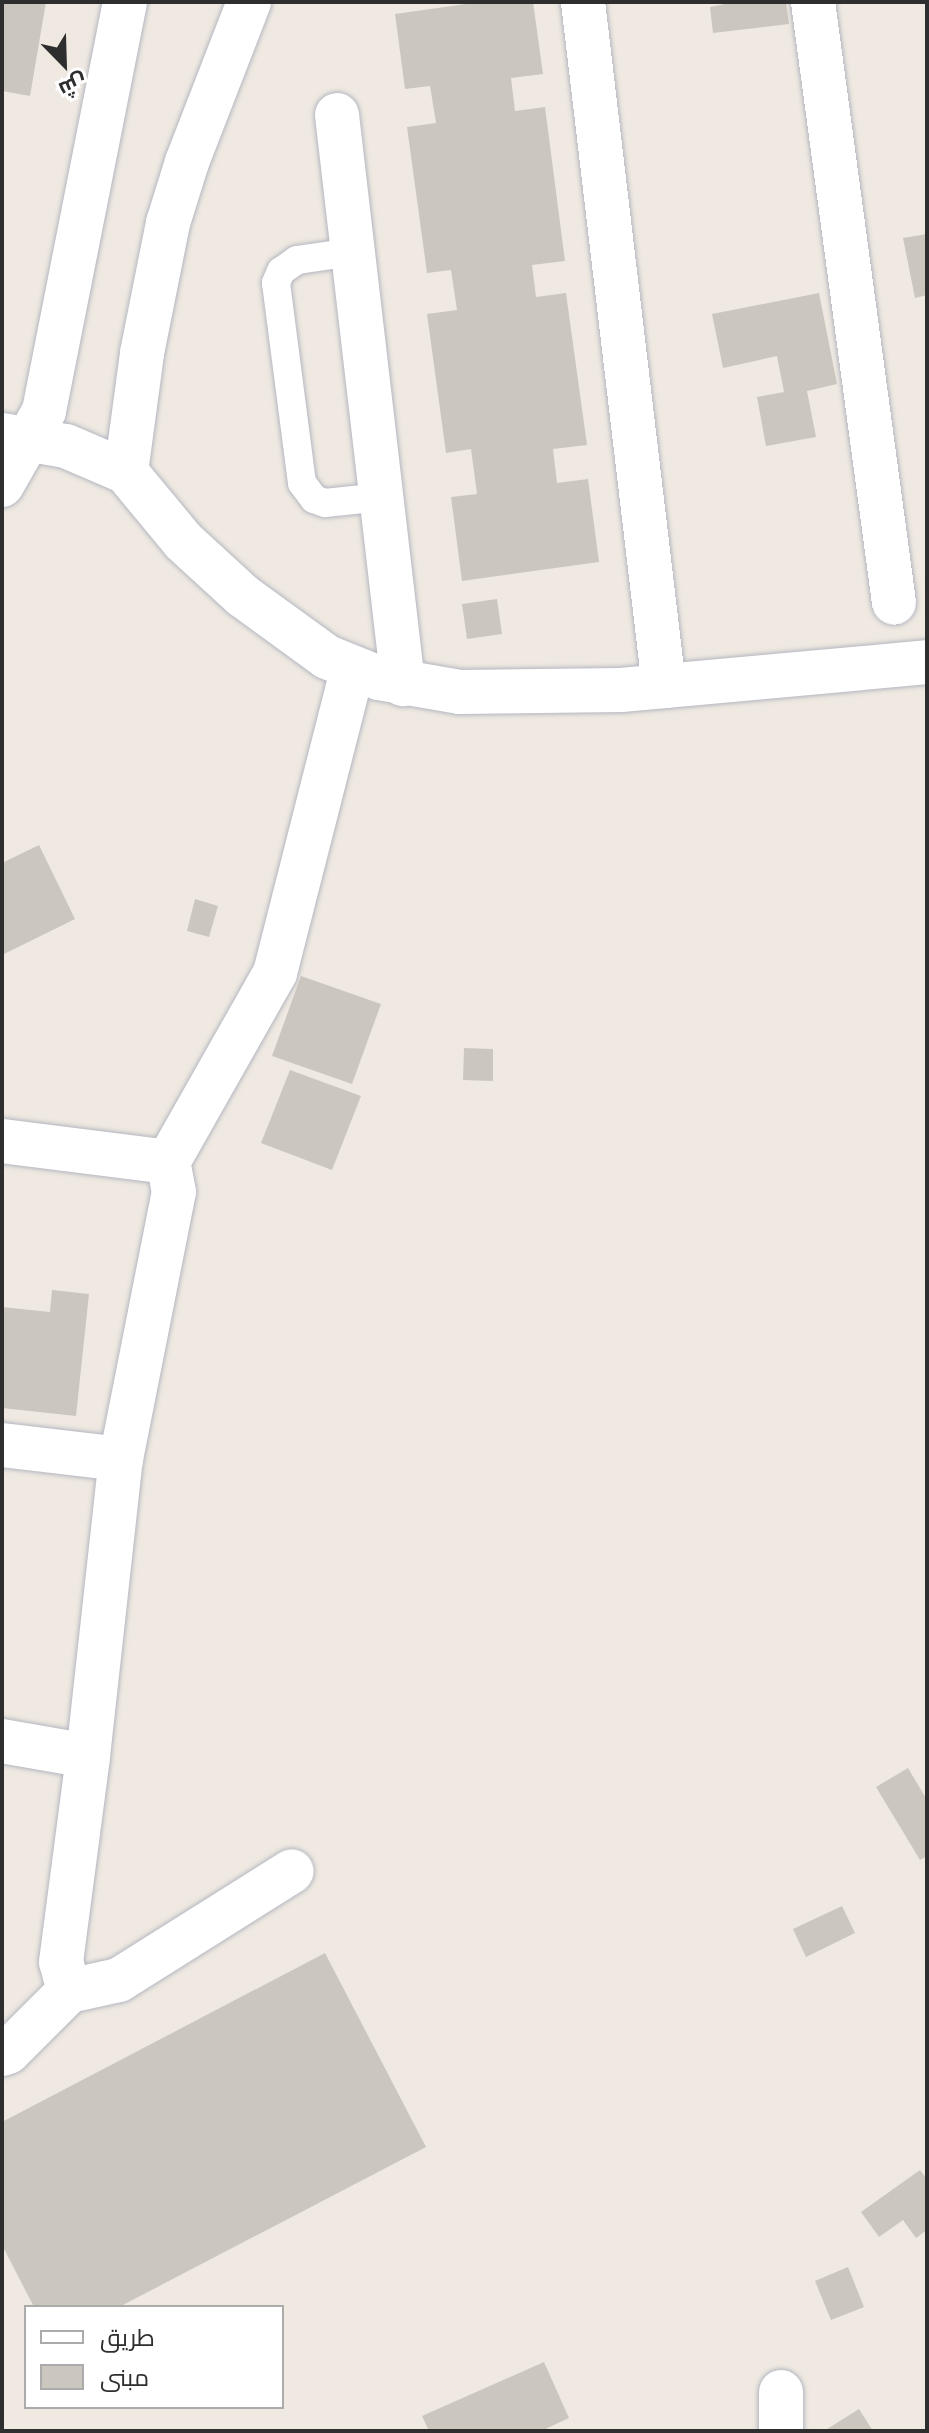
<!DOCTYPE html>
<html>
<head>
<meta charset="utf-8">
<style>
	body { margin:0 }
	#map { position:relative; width:929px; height:2433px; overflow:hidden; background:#efe9e1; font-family:Raleway,Cairo,sans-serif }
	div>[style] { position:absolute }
	.building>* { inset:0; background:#cbc7bf }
	.roads { filter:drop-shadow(0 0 2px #b4b7c1) drop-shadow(0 0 2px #b4b7c1) }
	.service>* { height:28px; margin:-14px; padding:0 14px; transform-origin:14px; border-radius:14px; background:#fff }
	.minor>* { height:44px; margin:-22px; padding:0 22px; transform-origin:22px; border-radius:22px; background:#fff }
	span { translate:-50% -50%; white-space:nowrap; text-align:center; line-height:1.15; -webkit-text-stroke:7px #fff; paint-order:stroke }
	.frame { position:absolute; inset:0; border:4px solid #2e2e2e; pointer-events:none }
	.legend { position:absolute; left:24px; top:2305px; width:260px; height:104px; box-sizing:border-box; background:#fff; border:2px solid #ababab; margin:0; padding:10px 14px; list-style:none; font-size:24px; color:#2e2e2e }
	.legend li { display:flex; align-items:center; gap:16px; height:40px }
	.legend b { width:40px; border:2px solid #ababab }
	.north { position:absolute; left:24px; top:24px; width:80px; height:80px; -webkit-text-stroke:6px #fff; paint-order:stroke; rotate:157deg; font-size:22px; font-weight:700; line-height:32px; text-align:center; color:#2e2e2e }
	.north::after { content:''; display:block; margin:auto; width:28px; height:36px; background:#2e2e2e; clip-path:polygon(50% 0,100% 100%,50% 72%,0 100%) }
</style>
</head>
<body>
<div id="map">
	<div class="building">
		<div style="clip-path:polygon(2px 2px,46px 2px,30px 96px,2px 91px)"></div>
		<div style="clip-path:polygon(480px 2px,533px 2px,543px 74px,511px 78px,515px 111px,545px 107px,565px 261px,532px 265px,536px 297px,566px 293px,587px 445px,553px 449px,557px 483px,588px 479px,599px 562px,462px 581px,451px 497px,477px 494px,471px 449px,446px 453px,427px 314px,457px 310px,451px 270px,427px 273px,407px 127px,436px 123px,430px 86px,405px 89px,395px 14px)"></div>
		<div style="clip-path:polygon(735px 2px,786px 2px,789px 24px,713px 33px,710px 7px)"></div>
		<div style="clip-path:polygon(927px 234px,927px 295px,915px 298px,903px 238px)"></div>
		<div style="clip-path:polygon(819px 293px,837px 384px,807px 391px,816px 437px,766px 446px,757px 397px,784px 392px,777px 356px,723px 368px,712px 314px)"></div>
		<div style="clip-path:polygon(497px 599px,502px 634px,467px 639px,462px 604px)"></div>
		<div style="clip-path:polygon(39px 845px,75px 919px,2px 955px,2px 863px)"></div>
		<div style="clip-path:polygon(195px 899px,218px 906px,209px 937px,187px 931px)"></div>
		<div style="clip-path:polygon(301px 976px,381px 1004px,352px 1084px,272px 1056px)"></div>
		<div style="clip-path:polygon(464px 1048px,493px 1049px,493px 1081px,463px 1080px)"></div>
		<div style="clip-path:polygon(290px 1070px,361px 1096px,332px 1170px,261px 1143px)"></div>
		<div style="clip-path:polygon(52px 1290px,89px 1294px,76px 1416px,2px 1408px,2px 1307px,50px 1312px)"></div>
		<div style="clip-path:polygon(908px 1768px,927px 1800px,927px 1856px,920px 1860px,876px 1787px)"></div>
		<div style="clip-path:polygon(842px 1906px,855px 1933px,806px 1957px,793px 1929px)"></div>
		<div style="clip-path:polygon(325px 1953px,426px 2147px,119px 2307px,34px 2307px,2px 2245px,2px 2122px)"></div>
		<div style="clip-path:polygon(920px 2170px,927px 2179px,927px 2230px,916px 2238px,903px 2220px,879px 2237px,861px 2212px)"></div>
		<div style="clip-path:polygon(848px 2267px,864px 2307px,831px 2320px,815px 2281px)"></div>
		<div style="clip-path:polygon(544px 2362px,569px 2418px,541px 2431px,429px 2431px,422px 2416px)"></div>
		<div style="clip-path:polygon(859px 2409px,873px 2431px,824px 2431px)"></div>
	</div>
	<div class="roads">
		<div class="service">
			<div style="left:352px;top:252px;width:56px;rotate:171.7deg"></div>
			<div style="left:297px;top:260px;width:19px;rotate:145deg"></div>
			<div style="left:281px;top:271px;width:13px;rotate:113deg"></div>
			<div style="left:276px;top:283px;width:202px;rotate:82.6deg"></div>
			<div style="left:302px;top:483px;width:20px;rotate:53deg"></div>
			<div style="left:314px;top:499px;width:12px;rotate:20deg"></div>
			<div style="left:325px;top:503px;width:57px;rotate:-6deg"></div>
		</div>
		<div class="minor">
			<div style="left:583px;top:2px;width:689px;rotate:83.25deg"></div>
			<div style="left:813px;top:2px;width:606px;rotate:82.32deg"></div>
			<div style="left:337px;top:115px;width:573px;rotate:83.38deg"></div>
			<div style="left:2px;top:435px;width:65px;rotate:9.8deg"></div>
			<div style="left:66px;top:446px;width:65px;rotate:23.4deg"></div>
			<div style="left:126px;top:472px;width:89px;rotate:50.4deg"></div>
			<div style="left:183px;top:541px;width:81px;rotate:42.5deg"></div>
			<div style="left:243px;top:596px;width:104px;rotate:36deg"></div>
			<div style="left:327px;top:657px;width:56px;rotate:22deg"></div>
			<div style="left:379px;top:678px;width:82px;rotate:9.8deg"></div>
			<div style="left:460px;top:692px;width:161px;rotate:-0.7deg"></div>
			<div style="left:621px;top:690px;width:307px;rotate:-5.2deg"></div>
			<div style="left:126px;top:472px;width:120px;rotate:-82.3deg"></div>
			<div style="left:142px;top:353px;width:133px;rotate:-78.7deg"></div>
			<div style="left:168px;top:223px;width:64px;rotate:-72.7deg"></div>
			<div style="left:187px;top:162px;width:172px;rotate:-68.8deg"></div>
			<div style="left:2px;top:485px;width:85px;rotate:-60.4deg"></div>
			<div style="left:44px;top:411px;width:417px;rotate:-78.8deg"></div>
			<div style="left:2px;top:1141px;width:167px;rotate:7.2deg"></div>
			<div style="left:2px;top:1445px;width:120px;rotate:6.7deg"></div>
			<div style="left:2px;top:1741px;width:87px;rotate:9.9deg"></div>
			<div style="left:69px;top:1991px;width:30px;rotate:-105deg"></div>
			<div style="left:61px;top:1962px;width:208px;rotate:-82.5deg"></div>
			<div style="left:88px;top:1756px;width:299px;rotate:-83.7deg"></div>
			<div style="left:121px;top:1459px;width:272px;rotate:-78.8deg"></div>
			<div style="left:174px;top:1192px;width:31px;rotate:-101deg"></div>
			<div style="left:168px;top:1162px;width:217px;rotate:-60.5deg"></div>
			<div style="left:275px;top:973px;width:315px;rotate:-75.7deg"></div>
			<div style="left:2px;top:2054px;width:6px;rotate:-18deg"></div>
			<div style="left:8px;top:2052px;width:86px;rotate:-45deg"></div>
			<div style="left:69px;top:1991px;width:51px;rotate:-12.4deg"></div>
			<div style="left:119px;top:1980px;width:204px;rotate:-32.2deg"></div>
			<div style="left:781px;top:2392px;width:39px;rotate:90deg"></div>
		</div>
	</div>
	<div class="frame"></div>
	<ul class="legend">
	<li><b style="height:10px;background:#fff"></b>طريق</li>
	<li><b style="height:22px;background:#cbc7bf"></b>مبنى</li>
	</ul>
	<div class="north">ش</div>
</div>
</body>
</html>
